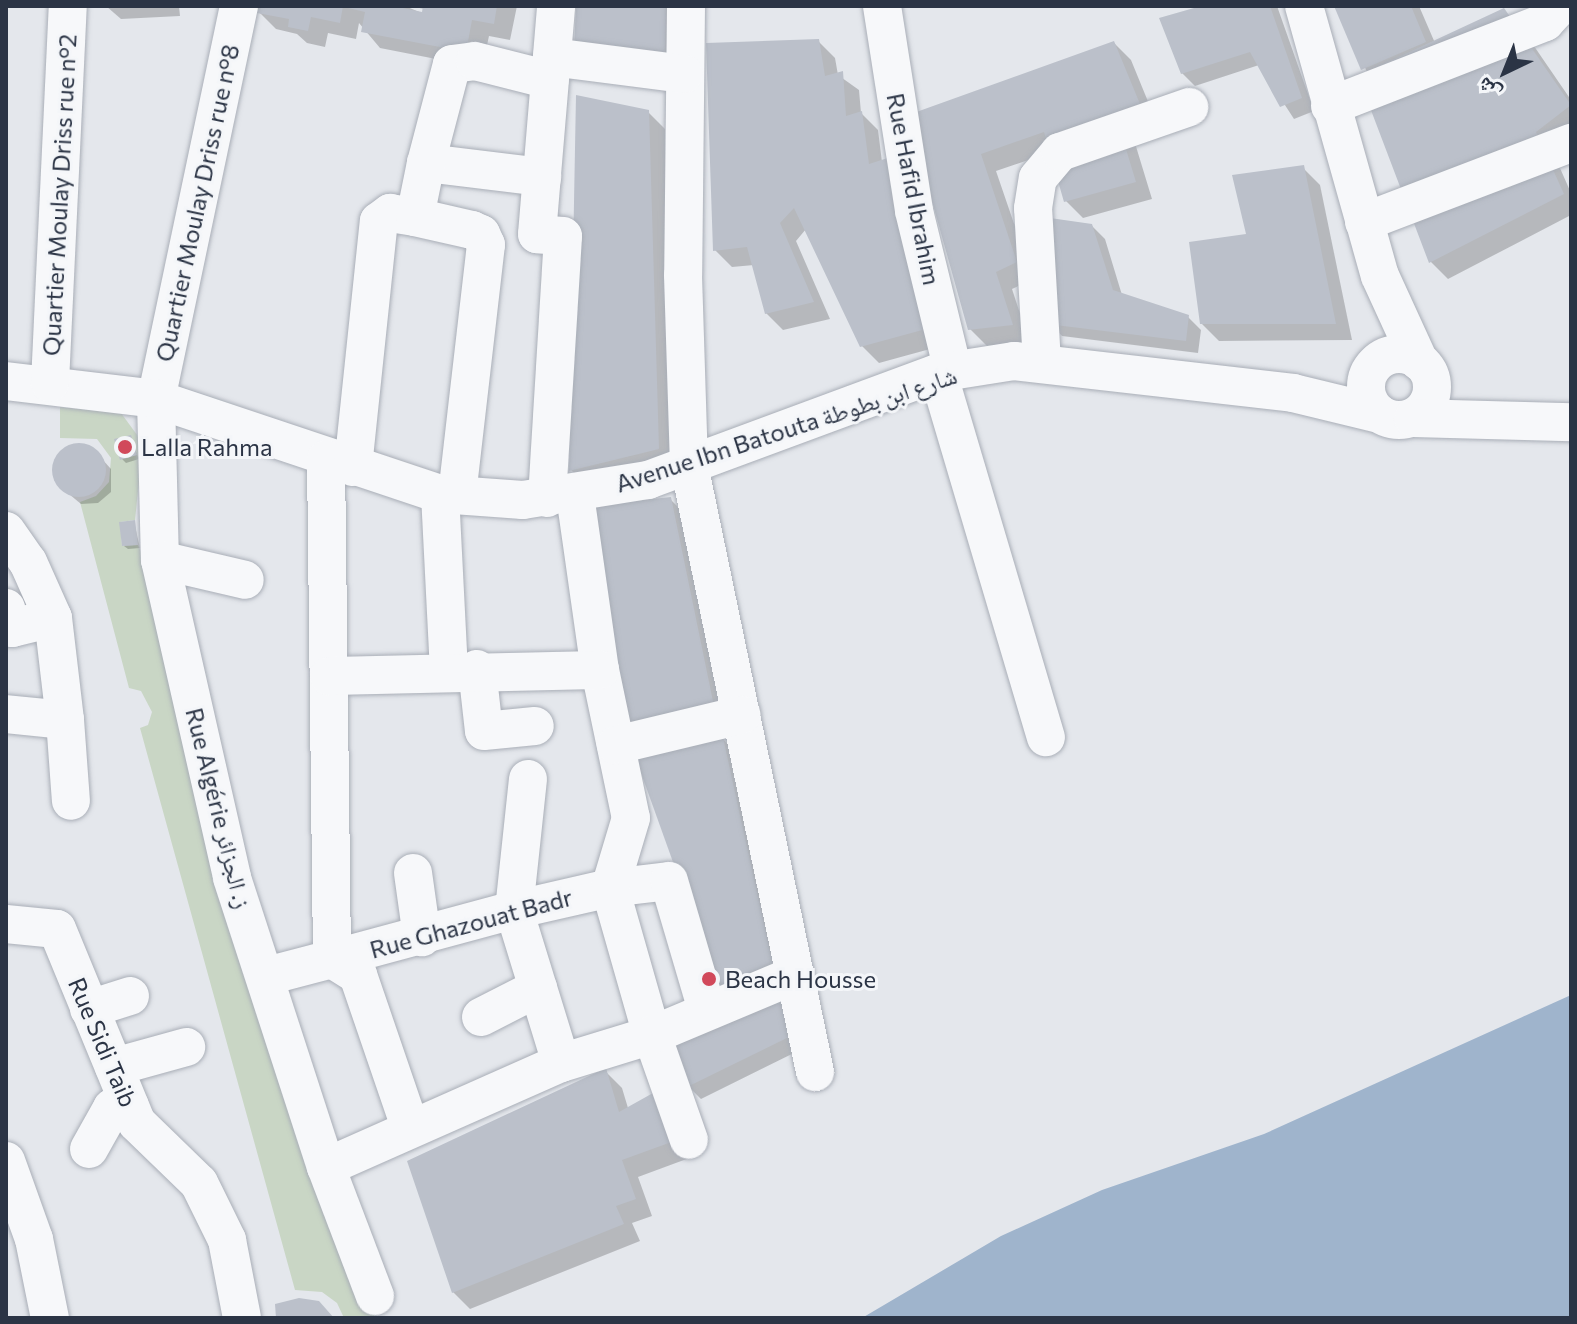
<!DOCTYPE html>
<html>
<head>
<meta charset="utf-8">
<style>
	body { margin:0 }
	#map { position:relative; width:1577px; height:1324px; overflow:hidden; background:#e4e7ec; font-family:Commissioner,"Noto Naskh Arabic",sans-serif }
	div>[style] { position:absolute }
	.green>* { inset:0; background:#c9d6c5 }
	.water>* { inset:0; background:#9fb4cc }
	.shadow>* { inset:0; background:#0003 }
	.building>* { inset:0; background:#bbc0ca }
	.round { border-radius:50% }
	.roads { filter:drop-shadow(0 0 2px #a9aeb7) drop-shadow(0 0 2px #a9aeb7) }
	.minor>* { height:38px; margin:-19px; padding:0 19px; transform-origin:19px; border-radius:19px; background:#f7f8fa }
	.minor>.ring { margin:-19px; padding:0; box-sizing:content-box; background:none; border:38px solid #f7f8fa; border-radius:50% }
	.dots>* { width:22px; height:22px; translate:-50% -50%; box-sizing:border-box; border:4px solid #f4f6f9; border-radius:50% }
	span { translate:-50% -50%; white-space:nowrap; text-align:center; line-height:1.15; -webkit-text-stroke:6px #f4f6f9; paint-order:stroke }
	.street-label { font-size:24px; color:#2b3445 }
	.poi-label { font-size:24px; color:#2b3445 }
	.left { translate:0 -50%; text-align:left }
	.frame { position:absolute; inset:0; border:8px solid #2b3445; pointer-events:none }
	.north { position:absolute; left:1465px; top:32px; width:80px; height:80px; -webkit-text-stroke:6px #f4f6f9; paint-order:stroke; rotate:223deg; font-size:22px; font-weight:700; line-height:32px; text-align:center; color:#2b3445 }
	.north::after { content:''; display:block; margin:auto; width:28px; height:36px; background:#2b3445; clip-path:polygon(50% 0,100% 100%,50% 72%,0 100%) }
</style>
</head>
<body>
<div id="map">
	<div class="green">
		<div style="clip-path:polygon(60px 407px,121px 413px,143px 443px,135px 520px,120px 522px,122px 546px,138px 545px,152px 576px,376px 1318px,344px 1318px,337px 1303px,322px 1292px,295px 1290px,140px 728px,148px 725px,152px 712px,141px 691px,129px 688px,80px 502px,96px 496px,109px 482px,111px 458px,97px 439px,60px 438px)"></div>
	</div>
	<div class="water">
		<div style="clip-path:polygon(1571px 995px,1571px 1318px,862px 1318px,1001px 1236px,1102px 1190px,1264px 1134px)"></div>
	</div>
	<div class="shadow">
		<div style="clip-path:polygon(179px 6px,180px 16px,121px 19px,106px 6px)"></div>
		<div style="clip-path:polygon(260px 6px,405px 6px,424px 14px,425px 9px,408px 6px,517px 6px,510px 40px,489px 36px,482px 68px,380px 48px,359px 23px,356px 39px,328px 33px,325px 47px,307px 43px,297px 34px,276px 29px,259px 12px)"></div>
		<div style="clip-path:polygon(578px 6px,679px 6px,677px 67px)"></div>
		<div style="clip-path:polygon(1209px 6px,1277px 6px,1314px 111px,1294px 119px,1259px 65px,1195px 86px,1182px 73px)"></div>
		<div style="clip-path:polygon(1336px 6px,1419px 6px,1435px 43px,1521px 27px,1571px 100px,1571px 137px,1552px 150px,1571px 193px,1571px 215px,1448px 279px,1431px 262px,1368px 74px)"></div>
		<div style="clip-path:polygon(818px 41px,835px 58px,838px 75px,859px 90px,861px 113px,878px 130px,882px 162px,952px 343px,879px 363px,862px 346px,806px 229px,796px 241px,830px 319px,783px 330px,766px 313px,754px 265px,732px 267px,715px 250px)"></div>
		<div style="clip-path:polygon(1114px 43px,1131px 60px,1156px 121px,1131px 130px,1152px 199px,1083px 218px,1066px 201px,1052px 152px,996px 171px,1033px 279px,1012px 289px,1029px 341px,987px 346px,970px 329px,910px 116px)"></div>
		<div style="clip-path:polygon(648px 112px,665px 129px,675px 465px,588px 487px,571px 470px)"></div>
		<div style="clip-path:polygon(1303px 168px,1320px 185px,1352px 340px,1219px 341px,1202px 324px,1249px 236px)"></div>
		<div style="clip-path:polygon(1092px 226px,1105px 239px,1122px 295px,1188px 317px,1201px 330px,1198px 353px,1062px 336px,1050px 323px)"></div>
		<div style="clip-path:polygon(130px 437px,139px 459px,126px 463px,122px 459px)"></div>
		<div style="clip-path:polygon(68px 447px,92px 448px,111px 469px,111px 492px,98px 503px,81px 504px,57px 484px,53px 467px)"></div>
		<div style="clip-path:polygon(670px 499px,687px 516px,730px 728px,648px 749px)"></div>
		<div style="clip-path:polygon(134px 522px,140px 548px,128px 549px,124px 546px)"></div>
		<div style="clip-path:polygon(723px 739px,739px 756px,804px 1048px,701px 1099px,688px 1086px,740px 1010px)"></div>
		<div style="clip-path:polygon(605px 1071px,622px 1088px,628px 1108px,692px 1157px,638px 1177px,652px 1216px,632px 1223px,640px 1241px,470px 1309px,453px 1292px)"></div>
	</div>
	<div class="building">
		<div style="clip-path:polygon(258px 6px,343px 6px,340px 23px,311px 17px,308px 31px,288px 27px,289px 19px,257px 13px)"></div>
		<div style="clip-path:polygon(393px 6px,422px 12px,423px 6px,497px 6px,494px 24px,472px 20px,466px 52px,361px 32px,365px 12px,344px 7px)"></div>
		<div style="clip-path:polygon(576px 6px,666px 6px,665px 55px,574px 51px)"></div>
		<div style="clip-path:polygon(1201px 6px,1270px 6px,1302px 98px,1280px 107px,1250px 52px,1181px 74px,1159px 18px)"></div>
		<div style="clip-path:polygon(1334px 6px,1411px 6px,1426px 42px,1361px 70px)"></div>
		<div style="clip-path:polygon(1504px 8px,1571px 105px,1536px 132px,1564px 194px,1429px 263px,1358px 76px)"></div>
		<div style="clip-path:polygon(819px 39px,825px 76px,843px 71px,846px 116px,862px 111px,869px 164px,897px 155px,937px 326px,860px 347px,794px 208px,780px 223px,814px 302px,765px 314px,747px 247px,713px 251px,706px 43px)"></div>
		<div style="clip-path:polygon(1114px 41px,1140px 104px,1115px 113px,1136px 182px,1064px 202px,1044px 132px,981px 154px,1017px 262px,996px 272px,1013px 325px,968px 330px,908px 115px)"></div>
		<div style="clip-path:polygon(576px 95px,649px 110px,659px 449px,569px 471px)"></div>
		<div style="clip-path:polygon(1304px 165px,1336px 324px,1200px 324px,1189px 242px,1246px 234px,1232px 175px)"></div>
		<div style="clip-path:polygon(1050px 218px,1092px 224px,1113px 290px,1189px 315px,1186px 341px,1047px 324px)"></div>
		<div style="clip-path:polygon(131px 435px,137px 455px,120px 460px,114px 439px)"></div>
		<div class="round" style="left:52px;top:443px;width:54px;height:54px"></div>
		<div style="clip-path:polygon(671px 497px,715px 711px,629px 733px,588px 506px)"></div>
		<div style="clip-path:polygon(135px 520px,138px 545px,122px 546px,119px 522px)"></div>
		<div style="clip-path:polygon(723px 737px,774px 971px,720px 993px,636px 759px)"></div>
		<div style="clip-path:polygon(783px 990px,793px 1035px,687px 1087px,669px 1039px)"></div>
		<div style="clip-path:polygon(606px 1068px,619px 1112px,653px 1093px,677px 1140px,622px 1160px,636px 1199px,616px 1206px,624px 1224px,452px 1293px,407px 1161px)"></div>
		<div style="clip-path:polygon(299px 1298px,319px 1301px,334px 1318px,276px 1318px,275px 1304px)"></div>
	</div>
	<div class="roads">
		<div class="minor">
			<div style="left:239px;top:6px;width:402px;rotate:101.9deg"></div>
			<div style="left:156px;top:399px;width:161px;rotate:88.6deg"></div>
			<div style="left:160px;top:560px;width:326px;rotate:77.2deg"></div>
			<div style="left:232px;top:878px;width:304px;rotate:72deg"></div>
			<div style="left:326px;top:1167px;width:138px;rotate:69.2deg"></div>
			<div style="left:686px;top:6px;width:269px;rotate:90.6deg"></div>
			<div style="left:683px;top:275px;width:190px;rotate:88.2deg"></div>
			<div style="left:689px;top:465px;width:620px;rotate:78.27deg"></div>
			<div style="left:882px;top:6px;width:207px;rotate:81.1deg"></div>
			<div style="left:914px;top:211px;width:165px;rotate:76.3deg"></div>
			<div style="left:1304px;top:6px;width:280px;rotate:74.3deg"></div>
			<div style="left:1380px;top:276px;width:94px;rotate:65.4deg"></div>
			<div style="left:552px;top:57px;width:133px;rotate:7.3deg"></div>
			<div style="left:1330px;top:106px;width:231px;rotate:-21.3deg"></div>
			<div style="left:1545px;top:22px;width:22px;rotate:-47deg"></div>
			<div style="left:426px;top:163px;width:117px;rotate:6.9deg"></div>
			<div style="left:1364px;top:222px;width:222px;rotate:-20.9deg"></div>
			<div class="ring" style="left:1366px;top:354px;width:28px;height:28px"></div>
			<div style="left:1042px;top:363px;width:155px;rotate:-93.3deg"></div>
			<div style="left:1033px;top:208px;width:30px;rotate:-81deg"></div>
			<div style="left:1038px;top:178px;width:34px;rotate:-50deg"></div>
			<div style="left:1060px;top:152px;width:137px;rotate:-19.2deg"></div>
			<div style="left:938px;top:373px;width:380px;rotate:73.5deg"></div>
			<div style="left:6px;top:381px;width:151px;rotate:6.8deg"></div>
			<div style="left:156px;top:399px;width:299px;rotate:18.5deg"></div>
			<div style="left:440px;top:494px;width:83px;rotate:4.1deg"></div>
			<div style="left:523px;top:500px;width:127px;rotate:-9.1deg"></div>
			<div style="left:648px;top:480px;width:309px;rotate:-20.3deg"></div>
			<div style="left:938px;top:373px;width:77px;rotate:-9deg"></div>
			<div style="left:1014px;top:361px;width:281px;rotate:6.5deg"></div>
			<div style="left:1293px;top:393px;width:89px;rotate:13.6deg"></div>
			<div style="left:50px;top:383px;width:377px;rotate:-87.3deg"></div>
			<div style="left:1413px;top:418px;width:158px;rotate:1.5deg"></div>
			<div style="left:326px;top:459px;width:500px;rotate:89.31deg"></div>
			<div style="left:332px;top:959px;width:188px;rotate:-15.1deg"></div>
			<div style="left:514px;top:910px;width:98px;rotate:-12.9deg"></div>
			<div style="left:610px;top:888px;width:59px;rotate:-6.8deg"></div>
			<div style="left:669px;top:881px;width:134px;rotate:73.6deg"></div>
			<div style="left:353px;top:467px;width:247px;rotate:-84deg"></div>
			<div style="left:379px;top:221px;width:14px;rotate:-36deg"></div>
			<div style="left:390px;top:213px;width:25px;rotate:9deg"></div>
			<div style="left:440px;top:494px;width:175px;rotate:87.1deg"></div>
			<div style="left:457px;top:495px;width:252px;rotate:-83.4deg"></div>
			<div style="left:486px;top:245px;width:12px;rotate:-114deg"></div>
			<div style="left:481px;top:234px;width:10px;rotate:-156deg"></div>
			<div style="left:472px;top:230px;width:58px;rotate:-167.2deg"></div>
			<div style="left:415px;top:217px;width:55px;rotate:-78.5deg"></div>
			<div style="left:426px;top:163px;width:102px;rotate:-75.3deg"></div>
			<div style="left:452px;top:64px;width:23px;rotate:-7deg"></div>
			<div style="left:475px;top:61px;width:77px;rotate:14.2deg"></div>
			<div style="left:575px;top:495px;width:177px;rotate:81.9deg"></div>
			<div style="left:600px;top:670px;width:151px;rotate:78.2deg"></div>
			<div style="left:631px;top:818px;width:73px;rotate:106.7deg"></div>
			<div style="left:610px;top:888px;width:153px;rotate:74.1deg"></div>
			<div style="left:652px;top:1035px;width:111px;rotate:70.6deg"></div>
			<div style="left:547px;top:498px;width:262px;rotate:-86.5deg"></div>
			<div style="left:563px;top:236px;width:26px;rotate:-176deg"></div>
			<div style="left:537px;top:234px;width:229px;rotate:-85.2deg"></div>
			<div style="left:6px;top:531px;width:38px;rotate:55deg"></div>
			<div style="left:28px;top:562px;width:61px;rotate:65.9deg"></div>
			<div style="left:53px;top:618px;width:103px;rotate:83.3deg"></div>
			<div style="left:65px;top:720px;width:59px;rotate:-174.2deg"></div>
			<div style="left:160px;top:560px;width:87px;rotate:13.2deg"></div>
			<div style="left:6px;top:608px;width:21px;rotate:73deg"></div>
			<div style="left:12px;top:628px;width:42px;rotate:-13.7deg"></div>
			<div style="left:477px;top:669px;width:62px;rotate:83.6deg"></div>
			<div style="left:484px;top:731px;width:51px;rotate:-5.6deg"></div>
			<div style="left:329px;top:676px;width:271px;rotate:-1.3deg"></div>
			<div style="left:65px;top:720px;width:81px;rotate:85.8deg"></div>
			<div style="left:616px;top:745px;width:129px;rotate:-13.5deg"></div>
			<div style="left:528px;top:779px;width:132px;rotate:96.1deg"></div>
			<div style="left:514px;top:910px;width:160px;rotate:72.9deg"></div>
			<div style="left:413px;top:873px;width:65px;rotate:82deg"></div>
			<div style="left:6px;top:924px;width:51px;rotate:5.6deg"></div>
			<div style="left:57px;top:929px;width:210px;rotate:67.6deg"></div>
			<div style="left:137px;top:1123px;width:86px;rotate:44.1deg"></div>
			<div style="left:199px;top:1183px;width:64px;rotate:63.8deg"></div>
			<div style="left:227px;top:1240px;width:79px;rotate:79.1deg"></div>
			<div style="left:267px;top:976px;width:67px;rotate:-14.7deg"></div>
			<div style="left:332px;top:959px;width:31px;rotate:32deg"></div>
			<div style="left:358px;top:975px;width:161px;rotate:71.1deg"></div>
			<div style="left:89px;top:1009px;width:43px;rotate:-17.6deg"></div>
			<div style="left:481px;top:1017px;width:64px;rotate:-27deg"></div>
			<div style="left:114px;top:1067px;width:75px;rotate:-15.5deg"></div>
			<div style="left:89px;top:1149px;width:47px;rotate:-60.7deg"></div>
			<div style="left:112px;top:1108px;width:18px;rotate:-6deg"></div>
			<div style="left:6px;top:1161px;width:83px;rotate:70.3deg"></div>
			<div style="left:34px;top:1239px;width:81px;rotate:78.6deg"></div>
			<div style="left:326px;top:1167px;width:257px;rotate:-23.9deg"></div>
			<div style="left:561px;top:1063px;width:95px;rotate:-17.1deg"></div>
			<div style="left:652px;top:1035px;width:155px;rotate:-22.8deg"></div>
		</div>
	</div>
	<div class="dots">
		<div style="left:125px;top:447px;background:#d1495b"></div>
		<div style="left:709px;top:979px;background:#d1495b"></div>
	</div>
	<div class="street-label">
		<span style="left:914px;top:189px;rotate:79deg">Rue Hafid Ibrahim</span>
		<span style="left:59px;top:195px;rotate:-87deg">Quartier Moulay Driss rue n°2</span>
		<span style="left:197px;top:203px;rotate:-78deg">Quartier Moulay Driss rue n°8</span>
		<span style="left:786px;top:429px;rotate:-18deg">Avenue Ibn Batouta شارع ابن بطوطة</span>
		<span style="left:219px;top:808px;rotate:76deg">Rue Algérie ز. الجزائر</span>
		<span style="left:471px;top:923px;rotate:-15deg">Rue Ghazouat Badr</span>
		<span style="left:103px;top:1042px;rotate:67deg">Rue Sidi Taib</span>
	</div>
	<div class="poi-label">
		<span class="left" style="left:141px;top:447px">Lalla Rahma</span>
		<span class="left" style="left:725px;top:979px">Beach Housse</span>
	</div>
	<div class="frame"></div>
	<div class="north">ش</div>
</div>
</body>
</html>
